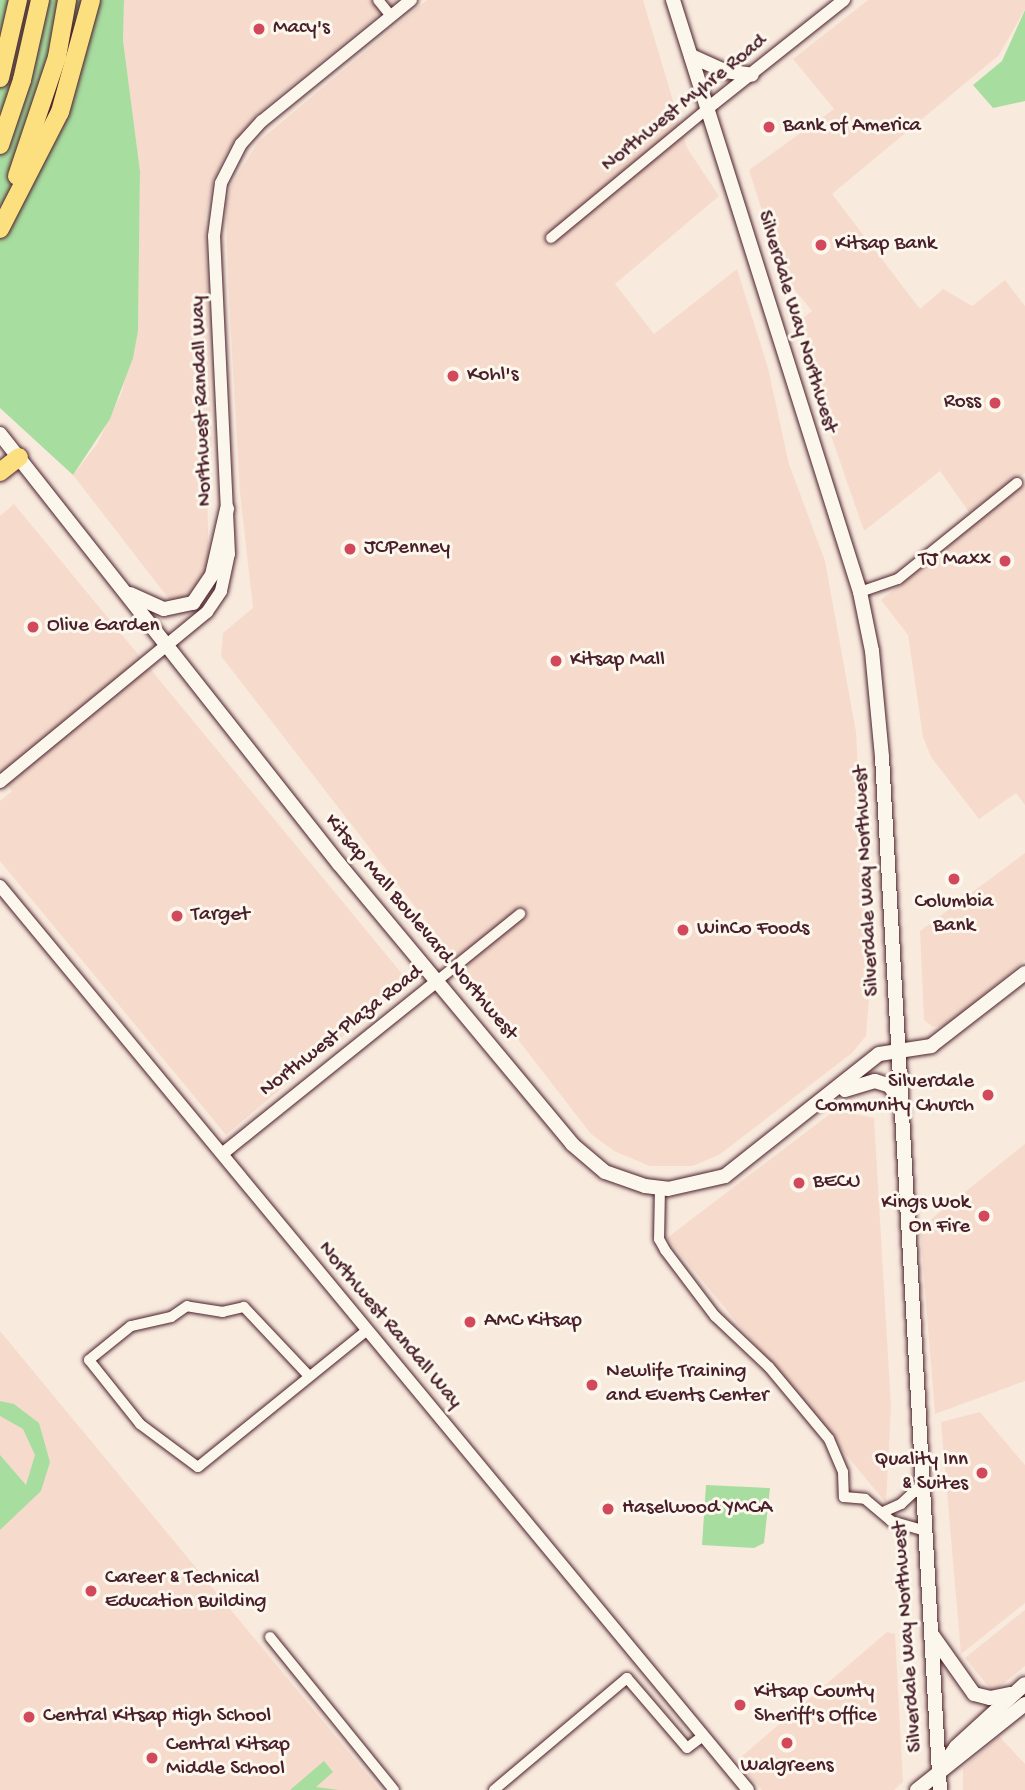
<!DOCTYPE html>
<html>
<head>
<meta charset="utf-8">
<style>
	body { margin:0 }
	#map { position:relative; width:1025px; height:1790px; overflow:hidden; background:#f9eade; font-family:"Gochi Hand",sans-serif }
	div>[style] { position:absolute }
	.built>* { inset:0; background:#f6dbcd }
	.green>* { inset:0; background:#a8dda0 }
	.roads { filter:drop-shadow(0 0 2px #4a1f2b) drop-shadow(0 0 2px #4a1f2b) }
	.minor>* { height:10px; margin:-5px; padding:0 5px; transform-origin:5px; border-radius:5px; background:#fbf7ec }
	.tertiary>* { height:12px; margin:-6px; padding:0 6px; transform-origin:6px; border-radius:6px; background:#fbf7ec }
	.secondary>* { height:14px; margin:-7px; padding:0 7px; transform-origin:7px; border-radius:7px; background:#fbf7ec }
	.motorway>* { height:18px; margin:-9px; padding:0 9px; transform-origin:9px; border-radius:9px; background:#fce080 }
	.dots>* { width:19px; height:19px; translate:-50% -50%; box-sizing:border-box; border:4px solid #fbf7ec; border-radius:50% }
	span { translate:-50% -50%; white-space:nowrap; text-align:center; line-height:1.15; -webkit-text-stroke:6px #fbf7ec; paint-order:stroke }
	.poi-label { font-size:21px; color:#4a1f2b }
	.left { translate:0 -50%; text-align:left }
	.right { translate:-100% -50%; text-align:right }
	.street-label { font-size:21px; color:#4a1f2b }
</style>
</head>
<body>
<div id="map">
	<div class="built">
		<div style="clip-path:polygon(124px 0,396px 0,258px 113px,226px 153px,213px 181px,205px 219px,212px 453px,206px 454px,209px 565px,200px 586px,178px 601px,169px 599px,73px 475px,97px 444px,121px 394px,138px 331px,140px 171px,123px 40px)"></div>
		<div style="clip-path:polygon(427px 0,643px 0,687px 148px,719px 196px,615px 284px,654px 334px,737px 269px,768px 368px,789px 464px,825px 561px,856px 732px,870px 986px,866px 1036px,852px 1053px,719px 1155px,692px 1166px,650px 1166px,614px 1151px,591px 1134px,221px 656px,223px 633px,253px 608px,240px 493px,228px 278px,226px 203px,231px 186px,258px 142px)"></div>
		<div style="clip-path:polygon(868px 0,1025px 0,1025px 9px,999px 55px,832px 194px,920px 309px,943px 289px,972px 306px,1005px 280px,1025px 306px,1025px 473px,969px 512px,940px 471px,864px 531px,816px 392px,821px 388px,798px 322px,812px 311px,783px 276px,749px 170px,834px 109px,793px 59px)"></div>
		<div style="clip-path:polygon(1025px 484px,1025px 805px,1016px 793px,979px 819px,931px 757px,923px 737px,908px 635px,881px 600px)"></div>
		<div style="clip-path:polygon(14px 504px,408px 981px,226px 1135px,0 861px,0 801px,12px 791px,0 776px,0 516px)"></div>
		<div style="clip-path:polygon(1025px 853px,1025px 960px,948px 1025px,933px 1027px,924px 1020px,920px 931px)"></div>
		<div style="clip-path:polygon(835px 1110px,874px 1118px,891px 1407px,886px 1503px,667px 1238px)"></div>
		<div style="clip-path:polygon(1025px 1144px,1025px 1381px,935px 1414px,920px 1228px)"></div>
		<div style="clip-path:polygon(0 1331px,380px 1790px,0 1790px)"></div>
		<div style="clip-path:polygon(980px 1412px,1025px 1465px,1025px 1603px,961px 1654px,941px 1422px)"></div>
		<div style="clip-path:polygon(1025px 1610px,1025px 1666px,993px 1692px,965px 1658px)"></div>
		<div style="clip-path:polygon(887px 1632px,895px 1634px,903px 1782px,894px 1790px,762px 1790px,743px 1768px,741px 1757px)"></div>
		<div style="clip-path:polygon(999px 1736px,1025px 1764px,1025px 1790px,963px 1790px,963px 1768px)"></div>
	</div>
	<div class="green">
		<div style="clip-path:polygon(0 0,124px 0,123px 40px,140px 171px,138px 331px,133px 358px,110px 419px,73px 475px,0 408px)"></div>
		<div style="clip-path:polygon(1025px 10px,1025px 101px,993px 108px,973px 85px,1002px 61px)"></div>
		<div style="clip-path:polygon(0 1401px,14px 1404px,39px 1423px,50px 1462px,41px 1491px,0 1530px,0 1455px,26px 1485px,35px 1455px,23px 1429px,0 1416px)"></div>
		<div style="clip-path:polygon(706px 1485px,770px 1488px,764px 1543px,754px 1548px,702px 1545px)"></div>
		<div style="clip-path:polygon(324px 1761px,333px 1772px,316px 1787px,339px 1790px,290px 1790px)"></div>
	</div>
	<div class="roads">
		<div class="minor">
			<div style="left:378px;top:0;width:21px;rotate:51deg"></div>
			<div style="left:551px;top:238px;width:204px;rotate:-39.6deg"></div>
			<div style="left:860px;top:592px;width:40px;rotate:-18.9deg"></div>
			<div style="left:898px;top:579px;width:153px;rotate:-38.9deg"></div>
			<div style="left:437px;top:981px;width:107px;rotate:-38.9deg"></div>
			<div style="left:660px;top:1188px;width:51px;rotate:91.1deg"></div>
			<div style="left:659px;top:1239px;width:13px;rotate:61deg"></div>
			<div style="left:665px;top:1250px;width:83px;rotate:52.9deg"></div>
			<div style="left:715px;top:1316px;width:74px;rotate:43.4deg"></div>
			<div style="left:769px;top:1367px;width:94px;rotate:50.2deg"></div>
			<div style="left:829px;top:1439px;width:36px;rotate:67deg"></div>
			<div style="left:843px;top:1472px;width:25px;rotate:88deg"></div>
			<div style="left:844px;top:1497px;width:21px;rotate:5deg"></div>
			<div style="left:865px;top:1499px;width:34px;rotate:40deg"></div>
			<div style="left:891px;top:1521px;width:33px;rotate:16deg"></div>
			<div style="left:309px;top:1376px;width:95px;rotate:-133.3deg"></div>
			<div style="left:244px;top:1307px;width:22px;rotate:167deg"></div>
			<div style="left:223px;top:1312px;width:36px;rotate:-171deg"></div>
			<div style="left:187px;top:1306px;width:19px;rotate:145deg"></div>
			<div style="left:171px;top:1317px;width:41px;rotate:167.3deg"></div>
			<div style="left:131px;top:1326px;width:54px;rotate:141deg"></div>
			<div style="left:89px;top:1360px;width:82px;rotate:51.4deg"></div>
			<div style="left:140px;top:1424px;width:72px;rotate:36.6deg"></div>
			<div style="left:198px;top:1467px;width:218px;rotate:-39deg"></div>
			<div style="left:883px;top:1512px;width:20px;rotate:-24deg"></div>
			<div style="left:901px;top:1504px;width:26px;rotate:-43deg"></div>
			<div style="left:270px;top:1637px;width:197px;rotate:51deg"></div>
			<div style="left:494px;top:1790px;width:174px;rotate:-40.1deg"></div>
			<div style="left:627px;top:1678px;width:92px;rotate:49.4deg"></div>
			<div style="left:687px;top:1748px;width:20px;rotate:-37deg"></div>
		</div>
		<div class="tertiary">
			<div style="left:708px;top:108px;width:174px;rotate:-38.5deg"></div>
			<div style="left:0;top:782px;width:268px;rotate:-39.4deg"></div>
			<div style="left:207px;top:612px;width:25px;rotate:-56deg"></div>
			<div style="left:221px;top:591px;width:38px;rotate:-78deg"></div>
			<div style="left:229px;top:554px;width:318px;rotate:-92.7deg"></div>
			<div style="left:214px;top:236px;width:53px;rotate:-82.5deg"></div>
			<div style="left:221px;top:183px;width:44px;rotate:-62.9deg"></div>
			<div style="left:241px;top:144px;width:31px;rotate:-48deg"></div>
			<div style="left:262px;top:121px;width:192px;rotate:-39.1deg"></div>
			<div style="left:0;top:886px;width:1173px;rotate:50.39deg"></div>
			<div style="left:222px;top:1154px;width:276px;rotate:-38.8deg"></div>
		</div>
		<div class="secondary">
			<div style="left:673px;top:0;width:621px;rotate:72.47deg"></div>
			<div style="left:860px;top:592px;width:60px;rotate:78.5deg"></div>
			<div style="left:872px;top:651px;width:106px;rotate:84.6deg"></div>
			<div style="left:882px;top:757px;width:1035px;rotate:86.79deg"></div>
			<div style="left:691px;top:56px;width:37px;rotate:24deg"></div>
			<div style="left:725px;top:71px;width:27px;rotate:8deg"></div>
			<div style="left:0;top:434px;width:548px;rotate:51.75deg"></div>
			<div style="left:339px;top:864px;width:364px;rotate:50.2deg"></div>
			<div style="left:572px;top:1144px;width:43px;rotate:40.3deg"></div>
			<div style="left:605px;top:1172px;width:42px;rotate:19.3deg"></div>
			<div style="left:645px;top:1186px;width:23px;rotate:7deg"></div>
			<div style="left:668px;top:1189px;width:58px;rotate:-12.8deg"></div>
			<div style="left:725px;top:1176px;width:196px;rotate:-38.4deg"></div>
			<div style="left:879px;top:1054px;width:53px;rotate:-8.7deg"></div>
			<div style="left:931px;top:1046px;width:119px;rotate:-37.8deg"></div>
			<div style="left:130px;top:594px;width:37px;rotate:24deg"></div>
			<div style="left:164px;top:609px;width:30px;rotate:-12deg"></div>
			<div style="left:193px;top:603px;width:34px;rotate:-56deg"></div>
			<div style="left:212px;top:575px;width:68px;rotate:-77.2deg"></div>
			<div style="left:845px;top:1090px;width:31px;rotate:-17deg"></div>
			<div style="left:875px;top:1081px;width:16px;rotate:18deg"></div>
			<div style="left:890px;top:1086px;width:19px;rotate:58deg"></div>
			<div style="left:933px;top:1636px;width:71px;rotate:54.7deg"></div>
			<div style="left:974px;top:1694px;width:16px;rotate:14deg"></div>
			<div style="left:990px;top:1698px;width:21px;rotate:-11deg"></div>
			<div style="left:941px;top:1768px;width:26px;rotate:-54deg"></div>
			<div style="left:956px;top:1747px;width:93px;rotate:-42.4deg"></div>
			<div style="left:917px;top:1790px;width:138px;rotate:-38.5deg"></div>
		</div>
		<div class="motorway">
			<div style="left:0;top:78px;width:80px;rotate:-77deg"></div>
			<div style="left:0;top:145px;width:69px;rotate:-71.3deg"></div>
			<div style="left:22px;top:80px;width:82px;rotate:-77.3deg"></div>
			<div style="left:17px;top:176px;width:126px;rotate:-71.4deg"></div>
			<div style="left:57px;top:57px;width:58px;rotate:-80deg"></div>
			<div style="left:0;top:229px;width:131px;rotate:-62.9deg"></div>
			<div style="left:60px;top:112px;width:116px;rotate:-74.5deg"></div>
			<div style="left:0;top:472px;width:24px;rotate:-38deg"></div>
		</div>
	</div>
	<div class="dots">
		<div style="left:259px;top:29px;background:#d1495b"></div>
		<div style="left:769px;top:127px;background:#d1495b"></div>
		<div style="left:821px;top:245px;background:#d1495b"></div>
		<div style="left:453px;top:376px;background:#d1495b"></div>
		<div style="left:995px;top:403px;background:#d1495b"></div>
		<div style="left:350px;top:549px;background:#d1495b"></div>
		<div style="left:1005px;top:561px;background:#d1495b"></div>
		<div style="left:33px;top:627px;background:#d1495b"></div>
		<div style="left:556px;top:661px;background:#d1495b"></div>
		<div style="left:954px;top:879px;background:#d1495b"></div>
		<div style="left:177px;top:916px;background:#d1495b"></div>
		<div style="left:683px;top:930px;background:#d1495b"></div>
		<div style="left:988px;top:1095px;background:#d1495b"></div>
		<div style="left:799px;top:1183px;background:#d1495b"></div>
		<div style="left:984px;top:1216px;background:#d1495b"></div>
		<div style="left:470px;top:1322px;background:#d1495b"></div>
		<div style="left:592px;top:1385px;background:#d1495b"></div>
		<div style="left:982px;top:1473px;background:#d1495b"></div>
		<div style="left:608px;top:1509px;background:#d1495b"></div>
		<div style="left:91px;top:1591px;background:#d1495b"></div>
		<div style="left:740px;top:1705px;background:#d1495b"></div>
		<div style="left:29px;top:1717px;background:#d1495b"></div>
		<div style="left:787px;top:1743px;background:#d1495b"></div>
		<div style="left:152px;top:1758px;background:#d1495b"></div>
	</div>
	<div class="poi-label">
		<span class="left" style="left:273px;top:29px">Macy's</span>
		<span class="left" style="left:783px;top:127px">Bank of America</span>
		<span class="left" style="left:835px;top:245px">Kitsap Bank</span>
		<span class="left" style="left:467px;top:376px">Kohl's</span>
		<span class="right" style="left:981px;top:403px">Ross</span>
		<span class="left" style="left:364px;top:549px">JCPenney</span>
		<span class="right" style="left:991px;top:561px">TJ Maxx</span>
		<span class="left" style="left:47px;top:627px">Olive Garden</span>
		<span class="left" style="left:570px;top:661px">Kitsap Mall</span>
		<span style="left:954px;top:915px">Columbia<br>Bank</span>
		<span class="left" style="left:191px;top:916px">Target</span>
		<span class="left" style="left:697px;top:930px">WinCo Foods</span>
		<span class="right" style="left:974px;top:1095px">Silverdale<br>Community Church</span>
		<span class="left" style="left:813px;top:1183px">BECU</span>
		<span class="right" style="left:970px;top:1216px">Kings Wok<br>On Fire</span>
		<span class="left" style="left:484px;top:1322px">AMC Kitsap</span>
		<span class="left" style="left:606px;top:1385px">Newlife Training<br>and Events Center</span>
		<span class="right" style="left:968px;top:1473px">Quality Inn<br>&amp; Suites</span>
		<span class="left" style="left:622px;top:1509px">Haselwood YMCA</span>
		<span class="left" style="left:105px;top:1591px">Career &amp; Technical<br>Education Building</span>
		<span class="left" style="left:754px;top:1705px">Kitsap County<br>Sheriff's Office</span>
		<span class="left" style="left:43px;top:1717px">Central Kitsap High School</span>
		<span class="left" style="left:166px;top:1758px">Central Kitsap<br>Middle School</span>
		<span style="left:787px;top:1767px">Walgreens</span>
	</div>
	<div class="street-label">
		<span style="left:685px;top:104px;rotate:-39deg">Northwest Myhre Road</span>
		<span style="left:796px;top:322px;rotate:73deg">Silverdale Way Northwest</span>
		<span style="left:203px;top:401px;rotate:-92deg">Northwest Randall Way</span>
		<span style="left:868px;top:881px;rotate:-93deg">Silverdale Way Northwest</span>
		<span style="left:420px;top:928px;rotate:50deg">Kitsap Mall Boulevard Northwest</span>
		<span style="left:342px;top:1032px;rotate:-38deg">Northwest Plaza Road</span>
		<span style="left:389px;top:1326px;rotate:50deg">Northwest Randall Way</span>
		<span style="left:909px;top:1637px;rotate:-94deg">Silverdale Way Northwest</span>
	</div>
</div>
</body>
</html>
